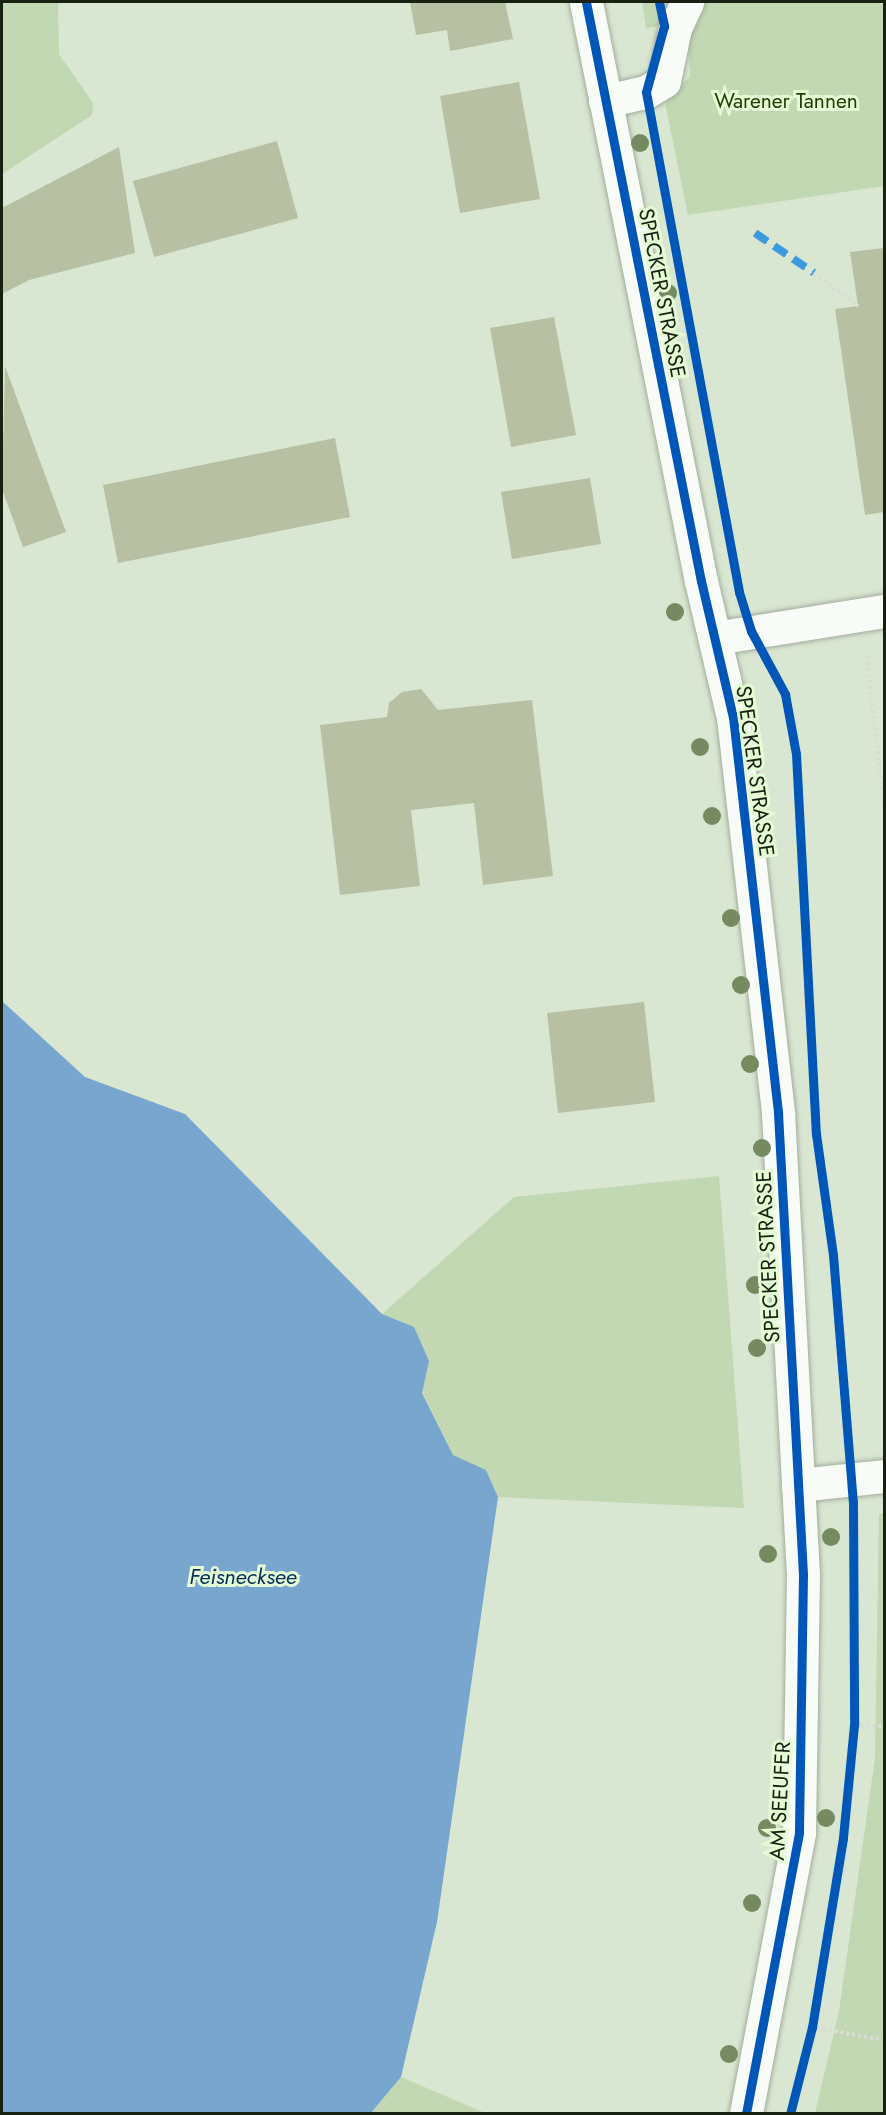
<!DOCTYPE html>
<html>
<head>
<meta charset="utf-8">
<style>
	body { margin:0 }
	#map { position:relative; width:886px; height:2115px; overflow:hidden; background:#d9e6d1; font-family:Jost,sans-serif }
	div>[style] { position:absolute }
	.green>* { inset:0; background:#c1d8b2 }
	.water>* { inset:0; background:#79a6cf }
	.building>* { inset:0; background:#b8c0a4 }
	.path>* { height:4px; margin-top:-2px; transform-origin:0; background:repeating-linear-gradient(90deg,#d8ddd6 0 3px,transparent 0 6px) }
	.roads { filter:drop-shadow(0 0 2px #a2ac9c) drop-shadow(0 0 2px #a2ac9c) }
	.minor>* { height:33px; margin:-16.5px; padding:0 16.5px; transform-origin:16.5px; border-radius:16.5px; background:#f9fbf8 }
	.quiet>* { height:8px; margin-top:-4px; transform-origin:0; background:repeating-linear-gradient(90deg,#3b9bde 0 15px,transparent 0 23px) }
	.cycleway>* { height:9px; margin:-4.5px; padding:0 4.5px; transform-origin:4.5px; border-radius:4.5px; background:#0057b8 }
	.trees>* { width:18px; height:18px; margin:-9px; border-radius:50%; background:#758a60 }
	span { translate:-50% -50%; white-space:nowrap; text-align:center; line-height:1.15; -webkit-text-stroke:6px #e5fbd6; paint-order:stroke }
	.park-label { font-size:21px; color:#233f04 }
	.street-label { font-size:21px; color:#182012 }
	.water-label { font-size:22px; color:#04305b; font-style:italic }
	.frame { position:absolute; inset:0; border:3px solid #182012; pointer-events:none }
</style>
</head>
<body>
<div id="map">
	<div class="green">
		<div style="clip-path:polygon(2px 2px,58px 2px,59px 54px,93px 103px,92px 115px,2px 174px)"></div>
		<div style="clip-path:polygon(642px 2px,671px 2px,660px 26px,646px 28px)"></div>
		<div style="clip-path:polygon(702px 2px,884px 2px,884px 186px,688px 215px,665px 103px,690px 76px,688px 31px)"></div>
		<div style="clip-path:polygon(719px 1176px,744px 1508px,498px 1497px,486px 1470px,453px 1455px,422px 1392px,429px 1361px,382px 1314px,514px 1197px)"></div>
		<div style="clip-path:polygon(884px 1513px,884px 2113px,815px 2113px,839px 2011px,875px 1758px,879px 1514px)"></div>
		<div style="clip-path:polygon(401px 2077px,485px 2113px,371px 2114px)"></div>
	</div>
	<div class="water">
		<div style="clip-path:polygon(2px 1001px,85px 1077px,185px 1114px,382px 1314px,414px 1327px,429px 1361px,422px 1393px,453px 1455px,486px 1470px,498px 1497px,437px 1922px,401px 2077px,371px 2113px,2px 2113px)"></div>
	</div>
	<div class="building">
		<div style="clip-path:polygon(410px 2px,505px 2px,513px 39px,450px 51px,447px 30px,416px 35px)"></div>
		<div style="clip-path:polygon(519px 82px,540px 199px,460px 213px,440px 96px)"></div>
		<div style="clip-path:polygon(277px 141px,298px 218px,154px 257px,133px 181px)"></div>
		<div style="clip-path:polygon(119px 147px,135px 253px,29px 280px,2px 294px,2px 208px)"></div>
		<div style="clip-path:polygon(884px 248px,884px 512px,865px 515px,835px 309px,858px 306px,850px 252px)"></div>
		<div style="clip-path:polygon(554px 317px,576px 435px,511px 447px,490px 328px)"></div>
		<div style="clip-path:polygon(5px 366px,66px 532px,23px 547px,2px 489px)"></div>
		<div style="clip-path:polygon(335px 438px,350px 517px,118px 563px,103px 485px)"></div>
		<div style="clip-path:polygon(590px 478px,601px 544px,512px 559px,501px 492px)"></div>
		<div style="clip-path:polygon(421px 689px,438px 710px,532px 700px,553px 876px,483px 885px,474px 803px,411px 810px,420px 886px,340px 895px,320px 725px,387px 717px,389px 703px,402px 692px)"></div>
		<div style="clip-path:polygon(644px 1002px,655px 1102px,558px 1113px,547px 1013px)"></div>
	</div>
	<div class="path">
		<div style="left:814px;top:273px;width:55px;rotate:36.9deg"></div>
		<div style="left:867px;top:656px;width:152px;rotate:83.6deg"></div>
		<div style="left:854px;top:1725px;width:30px;rotate:2deg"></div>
		<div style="left:805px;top:2026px;width:80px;rotate:10deg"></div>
	</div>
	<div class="roads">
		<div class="minor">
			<div style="left:586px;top:2px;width:590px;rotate:78.77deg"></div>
			<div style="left:701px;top:581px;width:140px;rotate:76.8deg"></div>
			<div style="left:733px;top:717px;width:399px;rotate:83.5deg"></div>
			<div style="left:778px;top:1113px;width:463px;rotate:86.9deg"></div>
			<div style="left:803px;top:1575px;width:258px;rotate:90.9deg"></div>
			<div style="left:799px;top:1833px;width:286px;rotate:100.7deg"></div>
			<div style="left:605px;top:101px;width:42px;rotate:-12.4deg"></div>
			<div style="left:646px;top:92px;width:21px;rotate:-31deg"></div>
			<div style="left:664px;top:81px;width:54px;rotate:-78.3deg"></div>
			<div style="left:675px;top:28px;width:29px;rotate:-65deg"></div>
			<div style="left:715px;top:638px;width:171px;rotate:-9.1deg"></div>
			<div style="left:798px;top:1485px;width:86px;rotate:-6deg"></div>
		</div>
	</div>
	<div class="quiet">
		<div style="left:755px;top:233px;width:71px;rotate:34.1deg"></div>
	</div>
	<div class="cycleway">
		<div style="left:586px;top:2px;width:590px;rotate:78.77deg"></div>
		<div style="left:701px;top:581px;width:140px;rotate:76.8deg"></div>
		<div style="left:733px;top:717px;width:399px;rotate:83.5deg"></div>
		<div style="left:778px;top:1113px;width:463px;rotate:86.9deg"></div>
		<div style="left:803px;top:1575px;width:258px;rotate:90.9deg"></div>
		<div style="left:799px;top:1833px;width:286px;rotate:100.7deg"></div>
		<div style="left:659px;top:2px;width:25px;rotate:78deg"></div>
		<div style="left:664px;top:26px;width:68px;rotate:105.3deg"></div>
		<div style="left:646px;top:92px;width:509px;rotate:79.46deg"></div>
		<div style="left:739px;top:592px;width:41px;rotate:72.9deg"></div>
		<div style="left:751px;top:631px;width:72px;rotate:61.6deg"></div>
		<div style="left:785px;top:694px;width:61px;rotate:79.6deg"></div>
		<div style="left:796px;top:754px;width:381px;rotate:87deg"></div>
		<div style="left:816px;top:1134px;width:122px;rotate:82deg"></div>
		<div style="left:833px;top:1255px;width:248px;rotate:85.4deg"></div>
		<div style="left:853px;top:1502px;width:223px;rotate:89.7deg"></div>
		<div style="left:854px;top:1725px;width:114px;rotate:95.6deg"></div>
		<div style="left:843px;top:1838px;width:192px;rotate:99.3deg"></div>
		<div style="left:812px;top:2027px;width:90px;rotate:104.2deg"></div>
	</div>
	<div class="trees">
		<div style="left:640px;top:143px"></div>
		<div style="left:668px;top:293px"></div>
		<div style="left:675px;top:612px"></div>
		<div style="left:700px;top:747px"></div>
		<div style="left:712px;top:816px"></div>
		<div style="left:731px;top:918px"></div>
		<div style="left:741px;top:985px"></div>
		<div style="left:750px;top:1064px"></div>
		<div style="left:762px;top:1148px"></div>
		<div style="left:755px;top:1285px"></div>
		<div style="left:757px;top:1348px"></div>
		<div style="left:831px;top:1537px"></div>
		<div style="left:768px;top:1554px"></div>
		<div style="left:826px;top:1818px"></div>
		<div style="left:767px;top:1828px"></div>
		<div style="left:752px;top:1903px"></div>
		<div style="left:729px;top:2054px"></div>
	</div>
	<div class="park-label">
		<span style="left:786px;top:101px">Warener Tannen</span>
	</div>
	<div class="street-label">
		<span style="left:662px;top:293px;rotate:79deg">SPECKER STRASSE</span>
		<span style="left:755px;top:771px;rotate:82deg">SPECKER STRASSE</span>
		<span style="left:768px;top:1257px;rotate:-93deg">SPECKER STRASSE</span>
		<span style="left:780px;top:1801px;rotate:-87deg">AM SEEUFER</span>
	</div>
	<div class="water-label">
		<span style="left:243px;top:1577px">Feisnecksee</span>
	</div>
	<div class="frame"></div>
</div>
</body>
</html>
